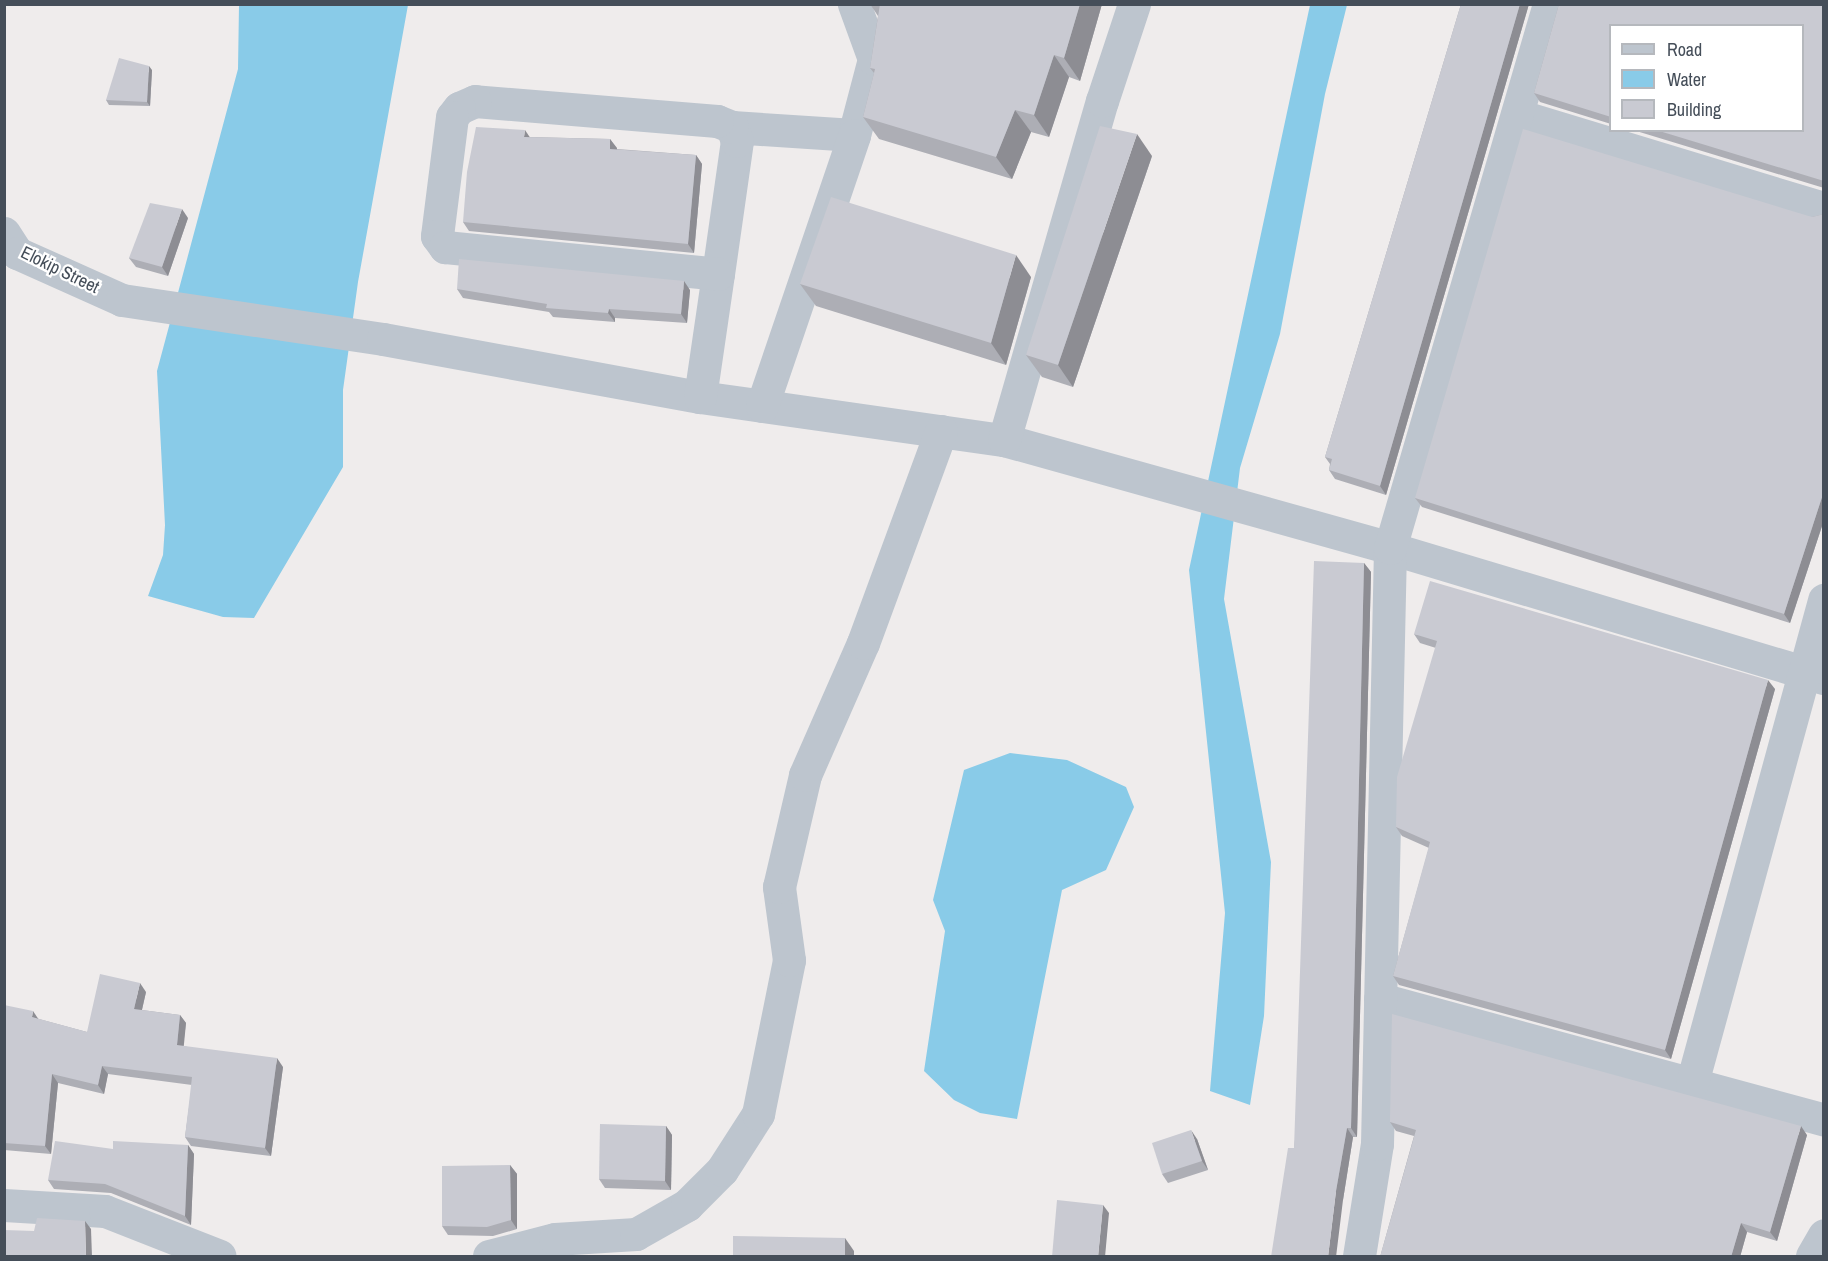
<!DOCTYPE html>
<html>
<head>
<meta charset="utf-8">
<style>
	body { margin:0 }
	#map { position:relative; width:1828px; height:1261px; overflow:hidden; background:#efecec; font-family:"Archivo Narrow",sans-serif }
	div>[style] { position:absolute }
	.water>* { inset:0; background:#89cbe8 }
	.minor>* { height:33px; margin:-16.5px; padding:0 16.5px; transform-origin:16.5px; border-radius:16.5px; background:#bdc5ce }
	.wall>* { inset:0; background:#adaeb5 }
	.shaded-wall>* { inset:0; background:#8d8d93 }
	.building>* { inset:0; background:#c9cad2 }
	span { translate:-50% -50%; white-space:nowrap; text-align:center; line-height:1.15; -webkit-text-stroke:4.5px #fff; paint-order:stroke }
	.street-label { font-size:18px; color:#454e59 }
	.frame { position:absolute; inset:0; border:6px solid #454e59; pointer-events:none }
	.legend { position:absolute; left:1609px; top:24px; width:195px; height:108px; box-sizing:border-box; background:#fff; border:2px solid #b5b8bd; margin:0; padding:8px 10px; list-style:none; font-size:18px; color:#454e59 }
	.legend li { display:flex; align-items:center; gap:12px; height:30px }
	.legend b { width:30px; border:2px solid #b5b8bd }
</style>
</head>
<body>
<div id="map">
	<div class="water">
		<div style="clip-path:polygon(239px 5px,408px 5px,358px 282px,343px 390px,343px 467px,254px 618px,223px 617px,148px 596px,163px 555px,165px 525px,157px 371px,238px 69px)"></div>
		<div style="clip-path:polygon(1310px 5px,1347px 5px,1325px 94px,1280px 334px,1240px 468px,1224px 599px,1271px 862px,1264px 1016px,1250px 1105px,1210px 1091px,1225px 913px,1189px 570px)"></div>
		<div style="clip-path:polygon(1010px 753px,1067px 760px,1126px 787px,1134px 807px,1106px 870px,1062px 890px,1017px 1119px,980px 1113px,954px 1100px,924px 1071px,945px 931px,933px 900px,964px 770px)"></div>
	</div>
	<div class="minor">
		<div style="left:1517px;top:115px;width:321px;rotate:16.9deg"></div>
		<div style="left:732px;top:127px;width:122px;rotate:3.8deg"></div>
		<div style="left:854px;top:135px;width:79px;rotate:-75.3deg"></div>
		<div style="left:874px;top:59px;width:59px;rotate:-110deg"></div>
		<div style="left:4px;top:233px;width:24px;rotate:57deg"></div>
		<div style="left:17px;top:253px;width:115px;rotate:24.1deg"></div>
		<div style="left:122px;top:300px;width:264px;rotate:8.5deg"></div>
		<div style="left:383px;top:339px;width:322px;rotate:10.4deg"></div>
		<div style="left:700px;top:397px;width:307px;rotate:8.1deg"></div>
		<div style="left:1004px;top:440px;width:401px;rotate:15.6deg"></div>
		<div style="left:1390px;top:548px;width:453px;rotate:16.7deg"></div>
		<div style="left:700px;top:397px;width:124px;rotate:-81.7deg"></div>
		<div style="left:718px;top:274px;width:134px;rotate:-81.9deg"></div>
		<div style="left:737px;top:141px;width:15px;rotate:-110deg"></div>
		<div style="left:732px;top:127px;width:16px;rotate:-158deg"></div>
		<div style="left:717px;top:121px;width:243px;rotate:-175.3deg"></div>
		<div style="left:475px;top:101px;width:17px;rotate:156deg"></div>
		<div style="left:459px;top:108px;width:11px;rotate:128deg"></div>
		<div style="left:452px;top:117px;width:120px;rotate:97.2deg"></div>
		<div style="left:437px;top:236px;width:14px;rotate:54deg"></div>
		<div style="left:445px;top:247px;width:274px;rotate:5.6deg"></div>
		<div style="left:762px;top:406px;width:286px;rotate:-71.2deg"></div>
		<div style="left:1004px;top:440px;width:353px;rotate:-73.9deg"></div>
		<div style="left:1102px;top:101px;width:102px;rotate:-71.7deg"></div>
		<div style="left:1380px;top:999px;width:460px;rotate:15.2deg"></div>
		<div style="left:1692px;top:1083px;width:501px;rotate:-74.71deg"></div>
		<div style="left:4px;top:1205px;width:101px;rotate:3.4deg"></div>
		<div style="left:105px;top:1211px;width:123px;rotate:21.4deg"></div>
		<div style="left:489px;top:1256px;width:68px;rotate:-14.4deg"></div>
		<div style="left:555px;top:1239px;width:81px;rotate:-3.5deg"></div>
		<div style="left:636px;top:1234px;width:59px;rotate:-29.6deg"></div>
		<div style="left:687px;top:1205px;width:49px;rotate:-45deg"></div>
		<div style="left:722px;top:1170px;width:67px;rotate:-57.3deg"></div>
		<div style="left:758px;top:1114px;width:157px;rotate:-78.6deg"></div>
		<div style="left:789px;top:960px;width:74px;rotate:-97.8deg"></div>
		<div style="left:779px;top:887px;width:115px;rotate:-76.9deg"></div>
		<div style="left:805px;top:775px;width:144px;rotate:-66.3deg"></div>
		<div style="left:863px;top:643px;width:226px;rotate:-69.8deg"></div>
		<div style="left:1359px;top:1256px;width:113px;rotate:-80.9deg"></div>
		<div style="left:1377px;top:1144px;width:596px;rotate:-88.75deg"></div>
		<div style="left:1390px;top:548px;width:567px;rotate:-73.71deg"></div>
		<div style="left:1812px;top:1256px;width:24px;rotate:-60deg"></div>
	</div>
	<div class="wall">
		<div style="clip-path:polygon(870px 4px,1102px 4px,1080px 81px,1069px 77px,1049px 137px,1031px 132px,1012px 179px,879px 139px,863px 117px,874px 73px,870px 68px,878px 16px)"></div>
		<div style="clip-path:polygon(1461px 4px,1529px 4px,1386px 495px,1335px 479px,1329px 470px,1330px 464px,1325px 457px)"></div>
		<div style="clip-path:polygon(1559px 4px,1824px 4px,1824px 188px,1633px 130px,1803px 130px,1803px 26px,1611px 26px,1611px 124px,1540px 102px,1534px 93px)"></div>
		<div style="clip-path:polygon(152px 70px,150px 106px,109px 105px,106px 100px)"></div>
		<div style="clip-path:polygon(530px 137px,610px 139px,617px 149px,696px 155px,702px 164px,694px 253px,469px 231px,463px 222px)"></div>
		<div style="clip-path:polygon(1152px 156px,1073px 387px,1042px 377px,1026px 355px)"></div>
		<div style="clip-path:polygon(1824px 214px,1824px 520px,1790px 623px,1422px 507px,1415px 498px,1812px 217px)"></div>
		<div style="clip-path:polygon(188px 218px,168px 276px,136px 267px,129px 258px)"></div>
		<div style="clip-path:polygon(1031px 277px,1006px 365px,816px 306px,800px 284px)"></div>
		<div style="clip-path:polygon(457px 289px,690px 290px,687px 323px,615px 318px,615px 322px,553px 317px,549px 312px,463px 298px)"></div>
		<div style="clip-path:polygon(1364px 563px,1371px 572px,1357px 1137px,1353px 1137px,1343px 1200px,1294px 1148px)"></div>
		<div style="clip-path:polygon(1414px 634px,1775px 689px,1671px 1059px,1399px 985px,1393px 976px,1429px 848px,1402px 836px,1396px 827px,1436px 648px,1420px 643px)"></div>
		<div style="clip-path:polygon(146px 992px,142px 1010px,180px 1015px,186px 1023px,183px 1046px,283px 1067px,271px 1156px,191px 1146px,185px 1137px,192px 1085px,108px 1074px,104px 1094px,58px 1083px,51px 1154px,4px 1150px,4px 1005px,39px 1019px,87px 1032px)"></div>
		<div style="clip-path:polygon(1390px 1122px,1807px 1135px,1777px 1241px,1747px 1232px,1740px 1257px,1380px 1257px,1414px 1136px,1396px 1131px)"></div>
		<div style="clip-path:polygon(666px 1126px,672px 1135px,671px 1190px,605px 1188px,599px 1179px)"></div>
		<div style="clip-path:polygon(1197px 1139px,1208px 1170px,1168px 1183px,1162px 1174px)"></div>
		<div style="clip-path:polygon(188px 1145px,194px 1154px,191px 1225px,111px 1193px,54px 1189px,48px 1180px,113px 1149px)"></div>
		<div style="clip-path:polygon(510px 1165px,517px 1174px,517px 1229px,493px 1236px,448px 1235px,442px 1226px)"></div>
	</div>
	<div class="shaded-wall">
		<div style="clip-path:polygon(1080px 4px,1102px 4px,1080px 81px,1064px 58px)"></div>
		<div style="clip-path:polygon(1520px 4px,1529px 4px,1386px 495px,1380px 486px)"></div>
		<div style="clip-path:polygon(1054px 55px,1069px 77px,1049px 137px,1034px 115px)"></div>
		<div style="clip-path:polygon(149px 66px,152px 70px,150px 106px,147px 102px)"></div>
		<div style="clip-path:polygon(1015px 110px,1031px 132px,1012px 179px,996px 157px)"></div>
		<div style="clip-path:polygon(525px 130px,531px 139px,524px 137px)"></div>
		<div style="clip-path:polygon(1137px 134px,1152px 156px,1073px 387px,1058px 365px)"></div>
		<div style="clip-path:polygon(610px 139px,617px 148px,616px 158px,610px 149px)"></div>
		<div style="clip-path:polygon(696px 155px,702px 164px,694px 253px,688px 244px)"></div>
		<div style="clip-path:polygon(182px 209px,188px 218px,168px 276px,162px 267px)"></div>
		<div style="clip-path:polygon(1016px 255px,1031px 277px,1006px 365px,991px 343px)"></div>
		<div style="clip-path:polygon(684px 281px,690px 290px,687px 323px,681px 314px)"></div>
		<div style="clip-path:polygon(609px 309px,615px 318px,615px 322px,608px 313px)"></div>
		<div style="clip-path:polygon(1824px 491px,1824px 520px,1790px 623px,1784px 614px)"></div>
		<div style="clip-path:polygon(1364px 563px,1371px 572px,1357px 1137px,1351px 1128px)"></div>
		<div style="clip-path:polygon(1768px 680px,1775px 689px,1671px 1059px,1665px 1050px)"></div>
		<div style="clip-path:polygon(140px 983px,146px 992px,140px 1018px,134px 1009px)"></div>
		<div style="clip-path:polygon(33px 1011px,39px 1020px,32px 1017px)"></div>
		<div style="clip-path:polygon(180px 1015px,186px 1023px,183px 1054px,177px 1045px)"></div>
		<div style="clip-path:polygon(277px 1058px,283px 1067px,271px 1156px,265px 1148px)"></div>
		<div style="clip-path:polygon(102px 1066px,108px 1074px,104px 1094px,98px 1085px)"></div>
		<div style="clip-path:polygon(52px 1074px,58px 1083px,51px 1154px,45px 1146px)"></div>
		<div style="clip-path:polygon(666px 1126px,672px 1135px,671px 1190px,665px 1181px)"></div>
		<div style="clip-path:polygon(1801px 1126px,1807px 1135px,1777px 1241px,1770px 1232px)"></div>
		<div style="clip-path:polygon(1347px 1128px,1353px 1137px,1343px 1200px,1336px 1257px,1328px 1257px,1336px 1191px)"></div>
		<div style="clip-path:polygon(1191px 1130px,1197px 1139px,1208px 1170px,1202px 1161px)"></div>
		<div style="clip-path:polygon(188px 1145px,194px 1154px,191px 1225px,185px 1216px)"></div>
		<div style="clip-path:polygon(510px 1165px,517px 1174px,517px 1229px,511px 1220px)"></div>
		<div style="clip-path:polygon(1103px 1205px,1109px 1213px,1105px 1257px,1098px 1257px)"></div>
		<div style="clip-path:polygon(85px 1221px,91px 1229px,92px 1257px,86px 1257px)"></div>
		<div style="clip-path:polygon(1741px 1223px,1747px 1232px,1740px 1257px,1731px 1257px)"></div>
		<div style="clip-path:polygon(845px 1238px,854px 1251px,854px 1257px,845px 1257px)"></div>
	</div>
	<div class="building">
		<div style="clip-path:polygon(880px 4px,1080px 4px,1064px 58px,1054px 55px,1034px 115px,1015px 110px,996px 157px,863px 117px,875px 69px,870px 68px)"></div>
		<div style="clip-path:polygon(1461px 4px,1520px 4px,1380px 486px,1329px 470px,1332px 459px,1325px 457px)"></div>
		<div style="clip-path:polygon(1559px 4px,1824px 4px,1824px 181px,1656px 130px,1803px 130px,1803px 26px,1611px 26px,1611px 117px,1534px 93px)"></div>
		<div style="clip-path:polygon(119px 58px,149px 66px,147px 102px,106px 100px)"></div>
		<div style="clip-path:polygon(1100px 126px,1137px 134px,1058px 365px,1026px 355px)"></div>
		<div style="clip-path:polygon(476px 127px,525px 130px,524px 137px,610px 139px,610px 149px,696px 155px,688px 244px,463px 222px,467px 172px)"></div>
		<div style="clip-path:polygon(1523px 129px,1812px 217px,1824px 214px,1824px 491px,1784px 614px,1415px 498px)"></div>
		<div style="clip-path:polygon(831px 197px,1016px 255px,991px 343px,800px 284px)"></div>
		<div style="clip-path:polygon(150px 203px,182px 209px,162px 267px,129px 258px)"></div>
		<div style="clip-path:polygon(459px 259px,684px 281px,681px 314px,609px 309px,608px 313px,546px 308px,547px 304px,457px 289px)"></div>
		<div style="clip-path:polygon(1314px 561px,1364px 563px,1351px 1128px,1347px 1128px,1336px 1191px,1328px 1257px,1271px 1257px,1288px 1148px,1294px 1148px)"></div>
		<div style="clip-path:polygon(1430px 581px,1768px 680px,1665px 1050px,1393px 976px,1430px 842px,1396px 827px,1397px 777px,1437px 641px,1414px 634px)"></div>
		<div style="clip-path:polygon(100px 974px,140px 983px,134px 1009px,180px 1015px,177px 1045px,277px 1058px,265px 1148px,185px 1137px,192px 1077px,102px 1066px,98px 1085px,52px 1074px,45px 1146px,4px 1143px,4px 1005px,33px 1011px,32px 1017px,87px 1032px)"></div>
		<div style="clip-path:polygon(1392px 1014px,1801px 1126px,1770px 1232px,1741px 1223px,1731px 1257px,1380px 1257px,1416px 1130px,1390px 1122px)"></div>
		<div style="clip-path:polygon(600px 1124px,666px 1126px,665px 1181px,599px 1179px)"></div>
		<div style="clip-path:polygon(1191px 1130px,1202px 1161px,1162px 1174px,1152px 1143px)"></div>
		<div style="clip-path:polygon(55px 1141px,113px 1149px,113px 1141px,188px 1145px,185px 1216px,105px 1184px,48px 1180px)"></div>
		<div style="clip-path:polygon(510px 1165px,511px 1220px,487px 1227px,442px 1226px,442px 1166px)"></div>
		<div style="clip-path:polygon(1057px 1200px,1103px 1205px,1098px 1257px,1052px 1257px)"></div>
		<div style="clip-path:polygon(37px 1218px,85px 1221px,86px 1257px,4px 1257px,4px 1230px,34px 1231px)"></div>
		<div style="clip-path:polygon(733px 1236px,845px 1238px,845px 1257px,733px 1257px)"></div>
	</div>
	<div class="street-label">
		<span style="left:60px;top:270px;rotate:26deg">Elokip Street</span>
	</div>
	<div class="frame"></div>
	<ul class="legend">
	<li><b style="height:8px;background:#bdc5ce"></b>Road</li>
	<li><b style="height:16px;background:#89cbe8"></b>Water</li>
	<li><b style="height:16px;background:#c9cad2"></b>Building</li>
	</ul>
</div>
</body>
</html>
